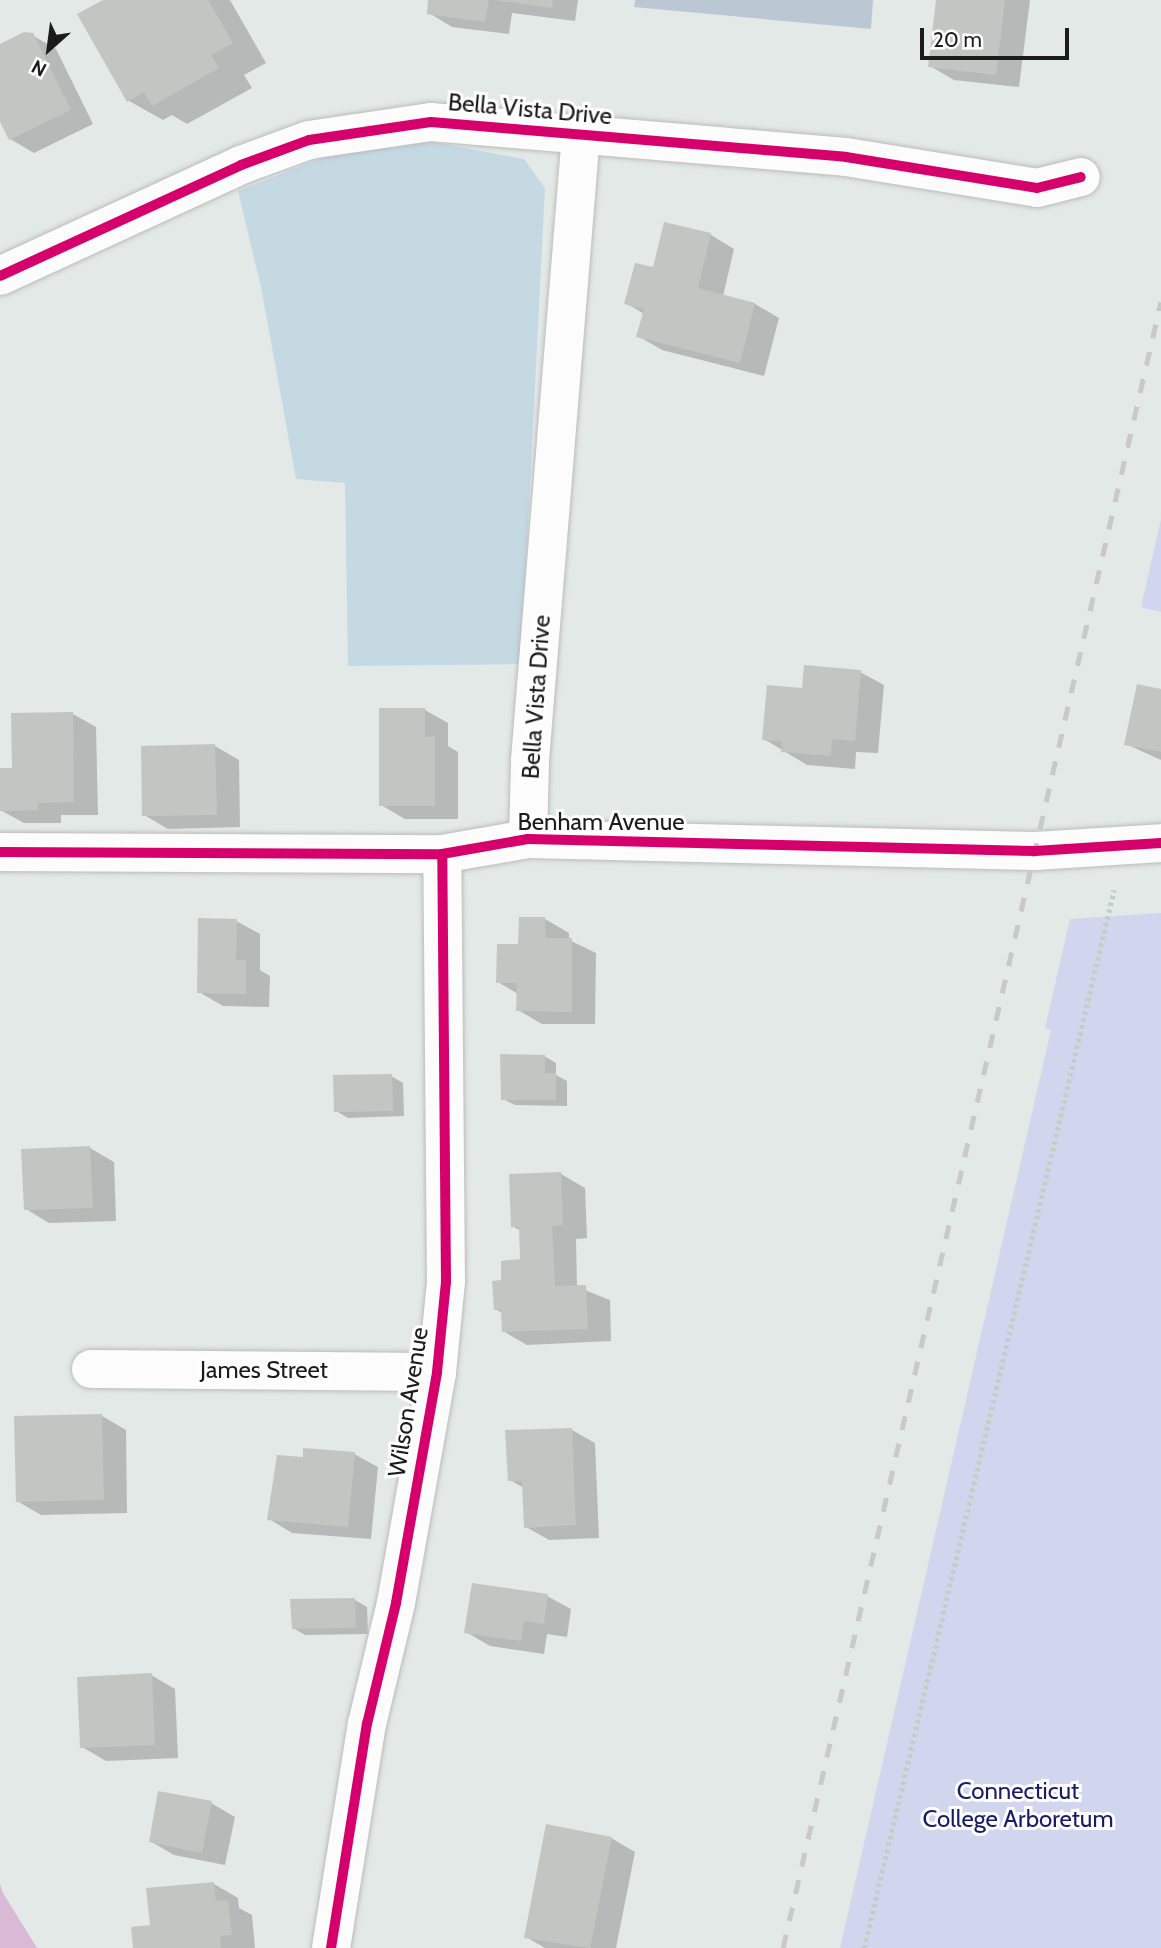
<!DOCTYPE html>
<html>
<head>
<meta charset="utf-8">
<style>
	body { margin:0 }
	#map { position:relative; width:1161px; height:1948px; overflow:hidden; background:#e3e9e6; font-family:Cabin,sans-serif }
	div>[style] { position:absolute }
	.grass>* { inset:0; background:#c5d9e3 }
	.forest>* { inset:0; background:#bbc8d4 }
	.park>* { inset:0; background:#d1d5ed }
	.water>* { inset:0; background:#d8bad6 }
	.shadow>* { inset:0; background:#0003 }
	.building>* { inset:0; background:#c1c6c3 }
	.path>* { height:4.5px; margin-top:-2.25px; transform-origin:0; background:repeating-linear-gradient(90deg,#c2cfc2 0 3.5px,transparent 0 7px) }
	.roads { filter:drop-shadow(0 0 2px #babcbb) drop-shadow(0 0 2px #babcbb) }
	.minor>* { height:38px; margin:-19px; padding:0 19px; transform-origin:19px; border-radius:19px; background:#fbfcfb }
	.rail>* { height:5px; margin-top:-2.5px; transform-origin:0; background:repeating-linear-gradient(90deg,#c8c9c8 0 14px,transparent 0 28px) }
	.cycleway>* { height:10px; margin:-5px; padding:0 5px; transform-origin:5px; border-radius:5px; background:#d6006c }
	span { translate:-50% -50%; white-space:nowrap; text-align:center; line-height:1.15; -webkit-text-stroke:6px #fff; paint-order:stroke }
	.street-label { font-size:24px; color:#1b1b1b }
	.park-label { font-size:24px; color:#171b6a }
	.north { position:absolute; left:14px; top:14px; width:70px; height:70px; -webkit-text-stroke:5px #fff; paint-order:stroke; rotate:208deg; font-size:19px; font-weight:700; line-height:28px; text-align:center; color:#1b1b1b }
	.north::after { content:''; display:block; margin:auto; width:24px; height:32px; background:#1b1b1b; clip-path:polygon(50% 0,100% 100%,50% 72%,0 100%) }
	.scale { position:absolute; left:920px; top:28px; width:149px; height:32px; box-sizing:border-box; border:4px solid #1b1b1b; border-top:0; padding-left:9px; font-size:21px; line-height:24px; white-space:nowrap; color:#1b1b1b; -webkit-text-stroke:5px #fff; paint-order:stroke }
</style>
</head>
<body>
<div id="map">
	<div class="grass">
		<div style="clip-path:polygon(428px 141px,524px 159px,545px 188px,521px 664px,348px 666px,345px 483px,296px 479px,261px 287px,238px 191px,347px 148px)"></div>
	</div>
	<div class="forest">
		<div style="clip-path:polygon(635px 0,873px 0,871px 29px,634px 7px)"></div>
	</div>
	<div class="park">
		<div style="clip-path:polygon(1161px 519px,1161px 612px,1141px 607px)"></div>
		<div style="clip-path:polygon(1161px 913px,1161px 1948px,840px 1948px,1051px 1030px,1045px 1028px,1070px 919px)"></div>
	</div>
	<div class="water">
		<div style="clip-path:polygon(0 1884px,3px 1893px,37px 1948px,0 1948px)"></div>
	</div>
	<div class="shadow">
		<div style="clip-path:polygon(106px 0,230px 0,266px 63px,244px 75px,252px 88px,187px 124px,172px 115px,163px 120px,129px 101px)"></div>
		<div style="clip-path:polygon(430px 0,578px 0,575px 21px,512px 13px,509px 34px,452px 27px,429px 13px)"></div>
		<div style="clip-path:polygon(938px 0,1030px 0,1019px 87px,954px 80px,930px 66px)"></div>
		<div style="clip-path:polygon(32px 35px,56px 49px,93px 124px,34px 153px,10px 139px,0 118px,0 46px)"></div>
		<div style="clip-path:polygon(665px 224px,711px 235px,734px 249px,723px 296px,755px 304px,779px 318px,764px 376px,662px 350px,638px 336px,644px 314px,626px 303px,654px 269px)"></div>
		<div style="clip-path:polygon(860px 672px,884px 685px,878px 753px,856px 752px,855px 769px,807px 765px,764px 739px)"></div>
		<div style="clip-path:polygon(1161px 691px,1161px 760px,1126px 744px)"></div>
		<div style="clip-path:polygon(425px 710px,448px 723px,448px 746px,458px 752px,458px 819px,405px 819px,381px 805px)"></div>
		<div style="clip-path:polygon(73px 714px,96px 727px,98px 815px,61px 815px,61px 823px,24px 823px,0 810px,0 770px,14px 769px)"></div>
		<div style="clip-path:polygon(215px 746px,239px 760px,240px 827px,168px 829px,144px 815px)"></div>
		<div style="clip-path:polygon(545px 919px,569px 933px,569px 940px,596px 953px,595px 1024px,542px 1024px,518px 1010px,518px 994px,498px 982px,520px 946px)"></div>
		<div style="clip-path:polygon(236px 921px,260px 934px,260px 970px,270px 976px,269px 1007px,223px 1006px,199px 992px)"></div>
		<div style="clip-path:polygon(544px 1056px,556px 1063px,556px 1075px,567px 1081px,567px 1106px,515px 1105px,503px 1099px)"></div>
		<div style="clip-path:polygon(391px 1076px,403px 1083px,404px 1116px,348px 1118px,336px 1111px)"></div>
		<div style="clip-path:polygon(90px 1148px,114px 1162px,116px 1221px,49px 1223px,26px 1209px)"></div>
		<div style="clip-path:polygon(561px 1174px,585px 1188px,587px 1238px,576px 1239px,577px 1287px,610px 1300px,611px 1341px,527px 1345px,503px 1331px,502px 1313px,495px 1309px,503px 1281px,522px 1261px,521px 1231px,512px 1226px)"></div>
		<div style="clip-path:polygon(102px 1416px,126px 1430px,127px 1513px,41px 1515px,17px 1501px)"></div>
		<div style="clip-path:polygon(572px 1430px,595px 1443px,599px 1538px,549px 1540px,526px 1527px,524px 1488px,510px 1480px)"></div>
		<div style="clip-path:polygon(354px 1454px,378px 1467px,371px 1539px,292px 1533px,269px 1519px,304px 1459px)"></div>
		<div style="clip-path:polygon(547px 1596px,571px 1609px,567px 1637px,547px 1634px,544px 1654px,490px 1646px,466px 1632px)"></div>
		<div style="clip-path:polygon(355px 1600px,367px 1607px,368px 1634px,305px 1635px,293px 1628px)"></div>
		<div style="clip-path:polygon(151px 1675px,175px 1689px,178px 1758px,106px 1761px,82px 1747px)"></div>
		<div style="clip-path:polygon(211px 1803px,235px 1817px,225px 1865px,174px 1855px,150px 1841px)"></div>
		<div style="clip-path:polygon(611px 1838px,635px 1852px,616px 1948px,545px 1948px,526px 1937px)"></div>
		<div style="clip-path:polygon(214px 1884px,238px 1898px,239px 1908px,252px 1915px,255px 1948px,135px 1948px,151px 1927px)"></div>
	</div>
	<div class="building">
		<div style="clip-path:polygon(103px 0,208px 0,233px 43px,211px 55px,219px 68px,152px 106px,144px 92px,127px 102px,77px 14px)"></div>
		<div style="clip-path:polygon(428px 0,489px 0,485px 22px,427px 14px)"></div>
		<div style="clip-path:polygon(494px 0,553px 0,552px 8px)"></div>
		<div style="clip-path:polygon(936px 0,1005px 0,996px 75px,928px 67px)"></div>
		<div style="clip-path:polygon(24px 32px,33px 33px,71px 110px,9px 140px,0 122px,0 44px)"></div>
		<div style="clip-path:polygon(664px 222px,711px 233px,698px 288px,755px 303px,740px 363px,636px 337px,644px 309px,624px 304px,635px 263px,653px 267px)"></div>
		<div style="clip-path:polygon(804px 665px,861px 670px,855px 741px,832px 739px,831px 756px,781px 752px,782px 741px,762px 740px,767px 685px,802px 688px)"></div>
		<div style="clip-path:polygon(1137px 684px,1161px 689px,1161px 752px,1124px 745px)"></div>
		<div style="clip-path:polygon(379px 708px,425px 708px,425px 737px,435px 736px,435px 806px,379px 806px)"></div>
		<div style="clip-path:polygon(73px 712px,74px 802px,38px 803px,38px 810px,0 811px,0 768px,12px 768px,11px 713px)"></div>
		<div style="clip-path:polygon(215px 744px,217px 815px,142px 816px,141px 746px)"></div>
		<div style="clip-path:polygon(519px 917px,545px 917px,546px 938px,572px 938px,572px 1012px,516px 1011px,517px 983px,496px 983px,497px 944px,518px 944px)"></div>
		<div style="clip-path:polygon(198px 918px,237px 919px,236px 960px,246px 960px,246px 994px,197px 993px)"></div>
		<div style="clip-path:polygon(500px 1054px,545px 1055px,545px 1073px,556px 1073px,556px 1100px,501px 1100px)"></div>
		<div style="clip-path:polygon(392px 1074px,393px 1111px,334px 1112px,333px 1075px)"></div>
		<div style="clip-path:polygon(90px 1146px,93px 1208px,24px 1210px,21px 1149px)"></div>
		<div style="clip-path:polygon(561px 1172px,563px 1225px,552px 1226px,555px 1286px,586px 1285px,588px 1329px,502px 1332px,501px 1310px,494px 1310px,492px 1281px,501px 1280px,501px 1261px,520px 1259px,519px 1227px,511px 1227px,509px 1174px)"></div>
		<div style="clip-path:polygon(102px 1414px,104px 1500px,16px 1502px,14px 1416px)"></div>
		<div style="clip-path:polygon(572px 1428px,576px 1525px,524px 1528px,522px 1481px,508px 1481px,505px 1430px)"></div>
		<div style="clip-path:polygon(303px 1448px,355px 1452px,348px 1527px,267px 1520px,277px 1455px,303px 1457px)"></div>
		<div style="clip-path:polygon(472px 1583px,548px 1594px,544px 1624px,524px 1621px,521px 1641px,464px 1633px)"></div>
		<div style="clip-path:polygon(355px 1598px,356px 1628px,292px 1629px,290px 1599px)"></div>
		<div style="clip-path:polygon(152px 1673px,155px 1745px,80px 1748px,77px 1677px)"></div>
		<div style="clip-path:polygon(158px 1791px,212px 1801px,202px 1853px,149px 1842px)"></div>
		<div style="clip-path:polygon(546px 1824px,612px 1837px,590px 1948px,524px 1938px)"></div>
		<div style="clip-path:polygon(214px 1882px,216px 1901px,228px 1900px,232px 1935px,220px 1936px,221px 1948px,133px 1948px,131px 1927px,150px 1925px,146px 1888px)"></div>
	</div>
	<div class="path">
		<div style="left:864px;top:1948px;width:1087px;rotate:-76.71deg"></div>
	</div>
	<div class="roads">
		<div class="minor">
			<div style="left:0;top:276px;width:265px;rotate:-24.7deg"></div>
			<div style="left:241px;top:165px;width:72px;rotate:-20.2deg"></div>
			<div style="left:309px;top:140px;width:123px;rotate:-8.4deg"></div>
			<div style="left:431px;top:122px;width:416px;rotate:4.8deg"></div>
			<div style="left:846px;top:157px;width:193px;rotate:9.2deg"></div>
			<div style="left:1037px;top:188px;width:45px;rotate:-14deg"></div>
			<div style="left:528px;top:839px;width:79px;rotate:-88.5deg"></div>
			<div style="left:530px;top:760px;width:627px;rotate:-85.34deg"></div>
			<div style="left:0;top:852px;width:442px;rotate:0.3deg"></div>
			<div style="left:442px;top:854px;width:87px;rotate:-9.9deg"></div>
			<div style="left:528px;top:839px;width:507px;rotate:1.36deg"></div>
			<div style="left:1035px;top:851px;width:126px;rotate:-3.6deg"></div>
			<div style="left:91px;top:1369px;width:346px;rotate:0.5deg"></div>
			<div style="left:331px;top:1948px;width:227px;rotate:-80.9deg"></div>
			<div style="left:367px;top:1724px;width:124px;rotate:-76.5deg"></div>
			<div style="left:396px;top:1603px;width:235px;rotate:-79.9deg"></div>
			<div style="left:437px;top:1372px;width:90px;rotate:-84.3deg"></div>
			<div style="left:446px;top:1282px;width:428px;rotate:-90.5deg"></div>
		</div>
	</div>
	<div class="rail">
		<div style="left:783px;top:1948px;width:1689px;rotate:-77.07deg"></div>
	</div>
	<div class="cycleway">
		<div style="left:0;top:276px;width:265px;rotate:-24.7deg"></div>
		<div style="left:241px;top:165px;width:72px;rotate:-20.2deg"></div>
		<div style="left:309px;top:140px;width:123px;rotate:-8.4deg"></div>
		<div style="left:431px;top:122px;width:416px;rotate:4.8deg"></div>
		<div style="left:846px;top:157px;width:193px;rotate:9.2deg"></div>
		<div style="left:1037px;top:188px;width:45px;rotate:-14deg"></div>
		<div style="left:0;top:852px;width:442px;rotate:0.3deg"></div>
		<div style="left:442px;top:854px;width:87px;rotate:-9.9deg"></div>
		<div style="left:528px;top:839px;width:507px;rotate:1.36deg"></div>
		<div style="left:1035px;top:851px;width:126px;rotate:-3.6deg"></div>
		<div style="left:331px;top:1948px;width:227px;rotate:-80.9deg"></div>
		<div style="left:367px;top:1724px;width:124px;rotate:-76.5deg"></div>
		<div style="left:396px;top:1603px;width:235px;rotate:-79.9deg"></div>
		<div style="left:437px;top:1372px;width:90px;rotate:-84.3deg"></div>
		<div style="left:446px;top:1282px;width:428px;rotate:-90.5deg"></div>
	</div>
	<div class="street-label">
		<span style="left:530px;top:109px;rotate:5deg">Bella Vista Drive</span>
		<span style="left:536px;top:697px;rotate:-86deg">Bella Vista Drive</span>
		<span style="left:601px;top:822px">Benham Avenue</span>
		<span style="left:264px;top:1370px">James Street</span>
		<span style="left:408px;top:1402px;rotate:-81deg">Wilson Avenue</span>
	</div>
	<div class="park-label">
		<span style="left:1018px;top:1805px">Connecticut<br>College Arboretum</span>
	</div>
	<div class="north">N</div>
	<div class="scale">20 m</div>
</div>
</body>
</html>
